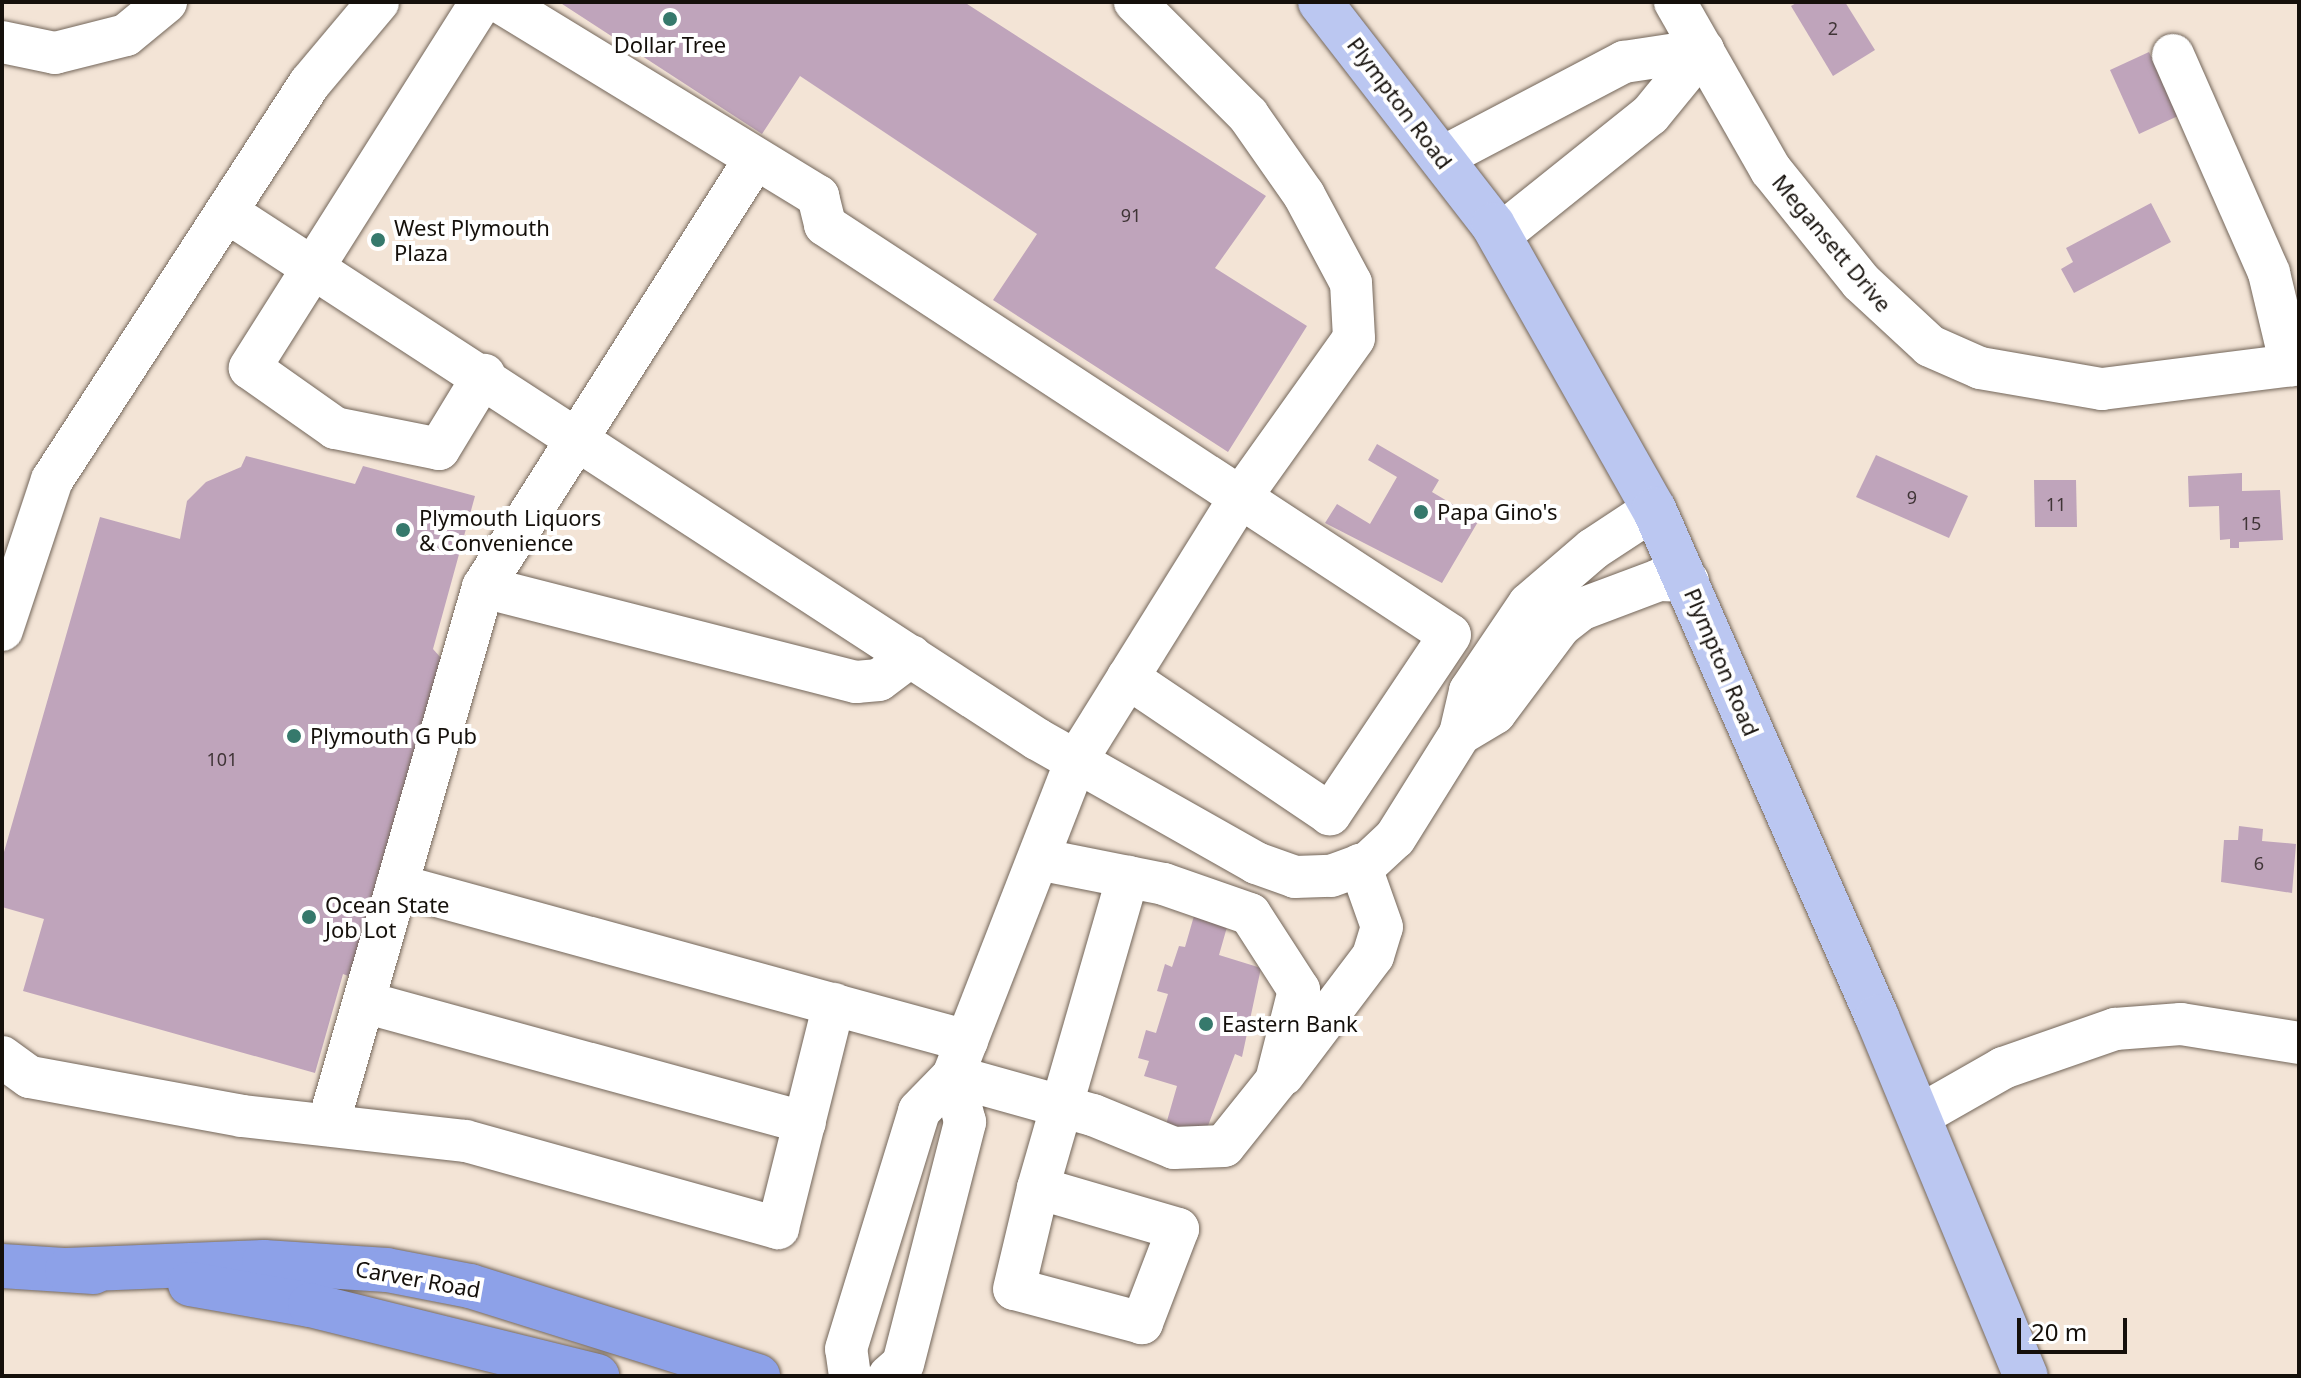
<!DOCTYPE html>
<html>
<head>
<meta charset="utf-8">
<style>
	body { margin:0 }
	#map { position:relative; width:2301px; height:1378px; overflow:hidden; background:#f3e4d6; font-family:"Noto Sans",sans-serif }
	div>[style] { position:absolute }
	.building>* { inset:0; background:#bfa4bb }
	.roads { filter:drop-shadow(0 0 2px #73665a) drop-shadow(0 0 2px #73665a) }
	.minor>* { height:42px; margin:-21px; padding:0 21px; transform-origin:21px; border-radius:21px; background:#fff }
	.major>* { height:44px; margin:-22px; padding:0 22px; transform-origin:22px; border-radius:22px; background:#bbc7f1 }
	.highway>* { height:44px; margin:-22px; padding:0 22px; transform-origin:22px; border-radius:22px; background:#8da1e8 }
	.dots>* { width:22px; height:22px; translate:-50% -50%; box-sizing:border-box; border:4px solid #fff; border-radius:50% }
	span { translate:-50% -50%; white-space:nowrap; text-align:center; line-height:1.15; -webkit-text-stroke:8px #fff; paint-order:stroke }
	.number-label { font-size:18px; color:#403537 }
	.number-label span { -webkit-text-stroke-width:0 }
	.poi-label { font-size:22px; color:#15100b }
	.left { translate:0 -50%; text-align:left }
	.street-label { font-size:22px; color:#15100b }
	.frame { position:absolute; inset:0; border:4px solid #15100b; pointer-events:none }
	.scale { position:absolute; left:2017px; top:1318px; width:110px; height:36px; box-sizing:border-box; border:4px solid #15100b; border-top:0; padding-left:10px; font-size:24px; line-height:28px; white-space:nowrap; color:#15100b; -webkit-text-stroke:6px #fff; paint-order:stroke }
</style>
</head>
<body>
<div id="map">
	<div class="building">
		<div style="clip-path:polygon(559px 2px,964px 2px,1266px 196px,1215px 268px,1307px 326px,1228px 452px,993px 300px,1037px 234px,800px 76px,762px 134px)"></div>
		<div style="clip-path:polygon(1798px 2px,1845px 2px,1875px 50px,1833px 76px,1791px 6px)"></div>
		<div style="clip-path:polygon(2149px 52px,2178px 116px,2139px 134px,2110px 70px)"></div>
		<div style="clip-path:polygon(2151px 203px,2171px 242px,2074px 293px,2061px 269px,2073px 262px,2066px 248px)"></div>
		<div style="clip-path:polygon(1377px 444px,1439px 480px,1432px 492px,1479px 520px,1442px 583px,1325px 523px,1337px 504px,1370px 524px,1397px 477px,1368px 460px)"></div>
		<div style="clip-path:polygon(1876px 455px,1968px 496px,1949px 538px,1856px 497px)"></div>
		<div style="clip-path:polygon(246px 456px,355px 484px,363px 466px,475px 496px,433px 649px,441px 658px,351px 977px,343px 974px,315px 1073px,23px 991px,44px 919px,2px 907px,2px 859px,100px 517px,180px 539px,187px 501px,206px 482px,241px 467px)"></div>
		<div style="clip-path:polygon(2242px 473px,2242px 491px,2280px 490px,2283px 540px,2239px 542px,2239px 548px,2230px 548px,2230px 539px,2220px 540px,2219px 506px,2189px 507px,2188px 476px)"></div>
		<div style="clip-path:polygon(2034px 480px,2076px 480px,2077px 527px,2035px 527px)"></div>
		<div style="clip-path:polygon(2239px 826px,2263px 829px,2262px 841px,2296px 844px,2292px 893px,2221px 882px,2224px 840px,2238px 840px)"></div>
		<div style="clip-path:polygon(1196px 909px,1229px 920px,1219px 955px,1261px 968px,1242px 1057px,1235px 1054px,1203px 1139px,1165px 1128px,1177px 1086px,1144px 1076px,1149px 1061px,1138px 1058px,1146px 1030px,1156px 1033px,1168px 994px,1157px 991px,1165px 964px,1172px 967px,1179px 946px,1185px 947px)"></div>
	</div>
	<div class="roads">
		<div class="minor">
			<div style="left:481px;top:2px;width:433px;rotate:122.3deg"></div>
			<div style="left:250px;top:368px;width:104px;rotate:35.2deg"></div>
			<div style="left:335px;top:428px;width:106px;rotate:11.4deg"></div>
			<div style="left:439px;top:449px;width:87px;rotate:-58.7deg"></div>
			<div style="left:500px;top:2px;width:373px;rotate:31.4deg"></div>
			<div style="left:818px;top:196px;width:30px;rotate:76deg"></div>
			<div style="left:825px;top:225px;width:747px;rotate:33.26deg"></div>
			<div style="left:1450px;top:635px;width:216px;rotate:123.8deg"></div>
			<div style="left:1330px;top:814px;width:244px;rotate:-146deg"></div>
			<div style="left:1675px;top:2px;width:193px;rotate:60.3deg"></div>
			<div style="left:1771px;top:170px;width:144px;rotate:51.2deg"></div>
			<div style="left:1861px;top:282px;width:94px;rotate:42.8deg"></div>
			<div style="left:1930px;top:346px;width:55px;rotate:23.7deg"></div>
			<div style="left:1980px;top:368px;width:124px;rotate:9.8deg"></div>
			<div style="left:2102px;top:389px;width:199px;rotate:-7.2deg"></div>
			<div style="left:2px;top:42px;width:54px;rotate:11.7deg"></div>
			<div style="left:55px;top:53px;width:73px;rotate:-14.2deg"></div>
			<div style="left:126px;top:35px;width:52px;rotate:-39.5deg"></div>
			<div style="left:2173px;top:55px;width:238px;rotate:66.2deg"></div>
			<div style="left:2269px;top:273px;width:95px;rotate:76.6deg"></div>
			<div style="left:1441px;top:158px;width:207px;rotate:-27.7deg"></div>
			<div style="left:1624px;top:62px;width:80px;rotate:-8.6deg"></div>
			<div style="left:230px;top:214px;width:963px;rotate:33.05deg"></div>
			<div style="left:1037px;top:739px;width:252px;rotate:29.5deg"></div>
			<div style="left:1256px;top:863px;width:41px;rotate:19.7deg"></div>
			<div style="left:1295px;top:877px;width:36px;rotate:-2deg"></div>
			<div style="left:1331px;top:876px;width:40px;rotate:-20.2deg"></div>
			<div style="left:1369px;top:862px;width:35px;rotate:-43deg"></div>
			<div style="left:1395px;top:838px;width:123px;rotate:-58deg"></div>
			<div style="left:1460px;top:734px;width:44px;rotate:-76.9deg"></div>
			<div style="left:1470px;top:691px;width:105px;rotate:-55.9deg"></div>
			<div style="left:1529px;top:604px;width:84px;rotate:-40.7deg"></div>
			<div style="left:1593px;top:549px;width:73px;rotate:-33.3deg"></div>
			<div style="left:1500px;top:235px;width:192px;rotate:-38.7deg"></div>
			<div style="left:1650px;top:115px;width:84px;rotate:-50.8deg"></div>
			<div style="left:483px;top:587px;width:385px;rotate:14.3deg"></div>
			<div style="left:856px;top:682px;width:23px;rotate:-5deg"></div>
			<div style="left:879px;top:680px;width:40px;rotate:-37deg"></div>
			<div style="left:2px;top:630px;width:158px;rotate:-71.6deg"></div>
			<div style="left:52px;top:480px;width:473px;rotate:-57deg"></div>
			<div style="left:310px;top:83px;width:106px;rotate:-50deg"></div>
			<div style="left:1460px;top:734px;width:41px;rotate:-31deg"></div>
			<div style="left:1495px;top:713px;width:109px;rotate:-53.2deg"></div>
			<div style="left:1560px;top:626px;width:28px;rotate:-38deg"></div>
			<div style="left:1582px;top:609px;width:82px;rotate:-20.6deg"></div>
			<div style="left:1659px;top:580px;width:29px;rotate:2deg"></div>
			<div style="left:397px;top:885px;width:591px;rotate:15.31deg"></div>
			<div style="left:364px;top:1002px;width:457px;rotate:15.3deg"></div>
			<div style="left:2px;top:1057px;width:34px;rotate:36deg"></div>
			<div style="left:30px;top:1077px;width:216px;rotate:10.4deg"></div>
			<div style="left:242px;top:1116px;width:225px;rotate:6.4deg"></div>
			<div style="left:466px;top:1141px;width:324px;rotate:15.6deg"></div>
			<div style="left:778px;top:1228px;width:231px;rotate:-76deg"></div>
			<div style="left:1283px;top:1075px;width:149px;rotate:-52.9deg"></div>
			<div style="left:1373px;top:956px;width:30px;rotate:-73deg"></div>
			<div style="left:1382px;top:927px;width:66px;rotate:-109.5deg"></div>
			<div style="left:953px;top:1076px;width:145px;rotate:15.6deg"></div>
			<div style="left:1093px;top:1115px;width:87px;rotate:22.2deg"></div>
			<div style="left:1174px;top:1148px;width:50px;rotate:-2.3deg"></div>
			<div style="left:1224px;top:1146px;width:83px;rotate:-51.3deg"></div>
			<div style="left:1276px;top:1081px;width:94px;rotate:-75.8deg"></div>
			<div style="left:1299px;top:990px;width:90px;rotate:-122.8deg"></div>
			<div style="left:1250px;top:914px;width:91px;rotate:-160.8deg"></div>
			<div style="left:1164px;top:884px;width:128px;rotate:-168.8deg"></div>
			<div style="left:1919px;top:1116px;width:97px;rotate:-29.7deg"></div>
			<div style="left:2003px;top:1068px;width:119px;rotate:-19.2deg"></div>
			<div style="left:2115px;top:1029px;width:66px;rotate:-4.3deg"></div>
			<div style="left:2181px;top:1024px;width:120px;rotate:9.1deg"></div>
			<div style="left:328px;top:1125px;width:560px;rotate:-73.93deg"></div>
			<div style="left:483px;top:587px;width:507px;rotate:-57.56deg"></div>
			<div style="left:1038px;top:1188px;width:146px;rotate:16.3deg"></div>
			<div style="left:1178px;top:1229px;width:101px;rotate:111deg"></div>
			<div style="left:1142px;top:1323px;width:132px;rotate:-165.1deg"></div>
			<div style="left:1014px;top:1289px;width:104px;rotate:-76.6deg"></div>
			<div style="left:1038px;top:1188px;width:324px;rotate:-73.9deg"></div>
			<div style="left:850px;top:1376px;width:27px;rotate:-98deg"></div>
			<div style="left:846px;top:1349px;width:249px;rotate:-72.9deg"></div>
			<div style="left:919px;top:1111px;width:49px;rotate:-45.8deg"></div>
			<div style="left:953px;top:1076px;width:338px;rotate:-68.7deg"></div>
			<div style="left:1076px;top:761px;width:310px;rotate:-58.1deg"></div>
			<div style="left:1240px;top:498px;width:196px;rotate:-54.5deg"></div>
			<div style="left:1354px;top:338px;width:55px;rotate:-93.1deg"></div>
			<div style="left:1351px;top:283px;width:100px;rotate:-118.1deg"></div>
			<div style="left:1304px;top:195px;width:98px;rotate:-125deg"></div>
			<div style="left:1248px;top:115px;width:160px;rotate:-135deg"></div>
			<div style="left:889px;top:1376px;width:18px;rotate:-41deg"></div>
			<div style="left:903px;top:1364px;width:250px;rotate:-75.6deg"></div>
			<div style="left:965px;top:1122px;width:48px;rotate:-104.6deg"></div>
		</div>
		<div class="major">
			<div style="left:1320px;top:2px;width:282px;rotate:52.2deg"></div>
			<div style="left:1493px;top:225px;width:326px;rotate:60.5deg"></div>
			<div style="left:1654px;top:509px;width:555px;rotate:66.3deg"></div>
			<div style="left:1877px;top:1017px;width:389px;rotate:67.5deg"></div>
		</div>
		<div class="highway">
			<div style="left:2px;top:1266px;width:92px;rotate:3.7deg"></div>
			<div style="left:67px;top:1270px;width:197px;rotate:-2.3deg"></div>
			<div style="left:264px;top:1262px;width:123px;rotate:3.7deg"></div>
			<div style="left:387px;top:1270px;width:85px;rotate:10.9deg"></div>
			<div style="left:470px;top:1286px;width:302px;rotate:17.4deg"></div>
			<div style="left:190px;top:1284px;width:122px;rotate:9.9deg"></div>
			<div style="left:310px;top:1305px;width:296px;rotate:13.9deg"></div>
		</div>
	</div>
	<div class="dots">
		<div style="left:670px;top:19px;background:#36796c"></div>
		<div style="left:378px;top:240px;background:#36796c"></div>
		<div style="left:1421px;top:512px;background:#36796c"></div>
		<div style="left:403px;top:530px;background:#36796c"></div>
		<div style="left:294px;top:736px;background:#36796c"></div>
		<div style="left:309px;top:917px;background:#36796c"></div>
		<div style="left:1206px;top:1024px;background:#36796c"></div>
	</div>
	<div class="number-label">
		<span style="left:1833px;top:28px">2</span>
		<span style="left:1131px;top:215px">91</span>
		<span style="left:1912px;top:497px">9</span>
		<span style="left:2056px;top:504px">11</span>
		<span style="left:2251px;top:523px">15</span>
		<span style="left:222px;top:759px">101</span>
		<span style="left:2259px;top:863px">6</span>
	</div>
	<div class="poi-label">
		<span style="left:670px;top:45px">Dollar Tree</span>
		<span class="left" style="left:394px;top:240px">West Plymouth<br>Plaza</span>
		<span class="left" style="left:1437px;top:512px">Papa Gino's</span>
		<span class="left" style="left:419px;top:530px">Plymouth Liquors<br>&amp; Convenience</span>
		<span class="left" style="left:310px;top:736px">Plymouth G Pub</span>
		<span class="left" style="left:325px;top:917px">Ocean State<br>Job Lot</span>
		<span class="left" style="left:1222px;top:1024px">Eastern Bank</span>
	</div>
	<div class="street-label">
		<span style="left:1400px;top:103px;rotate:53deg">Plympton Road</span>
		<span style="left:1832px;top:243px;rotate:50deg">Megansett Drive</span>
		<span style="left:1722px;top:662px;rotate:67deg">Plympton Road</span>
		<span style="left:418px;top:1279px;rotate:10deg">Carver Road</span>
	</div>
	<div class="frame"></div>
	<div class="scale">20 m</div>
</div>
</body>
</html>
